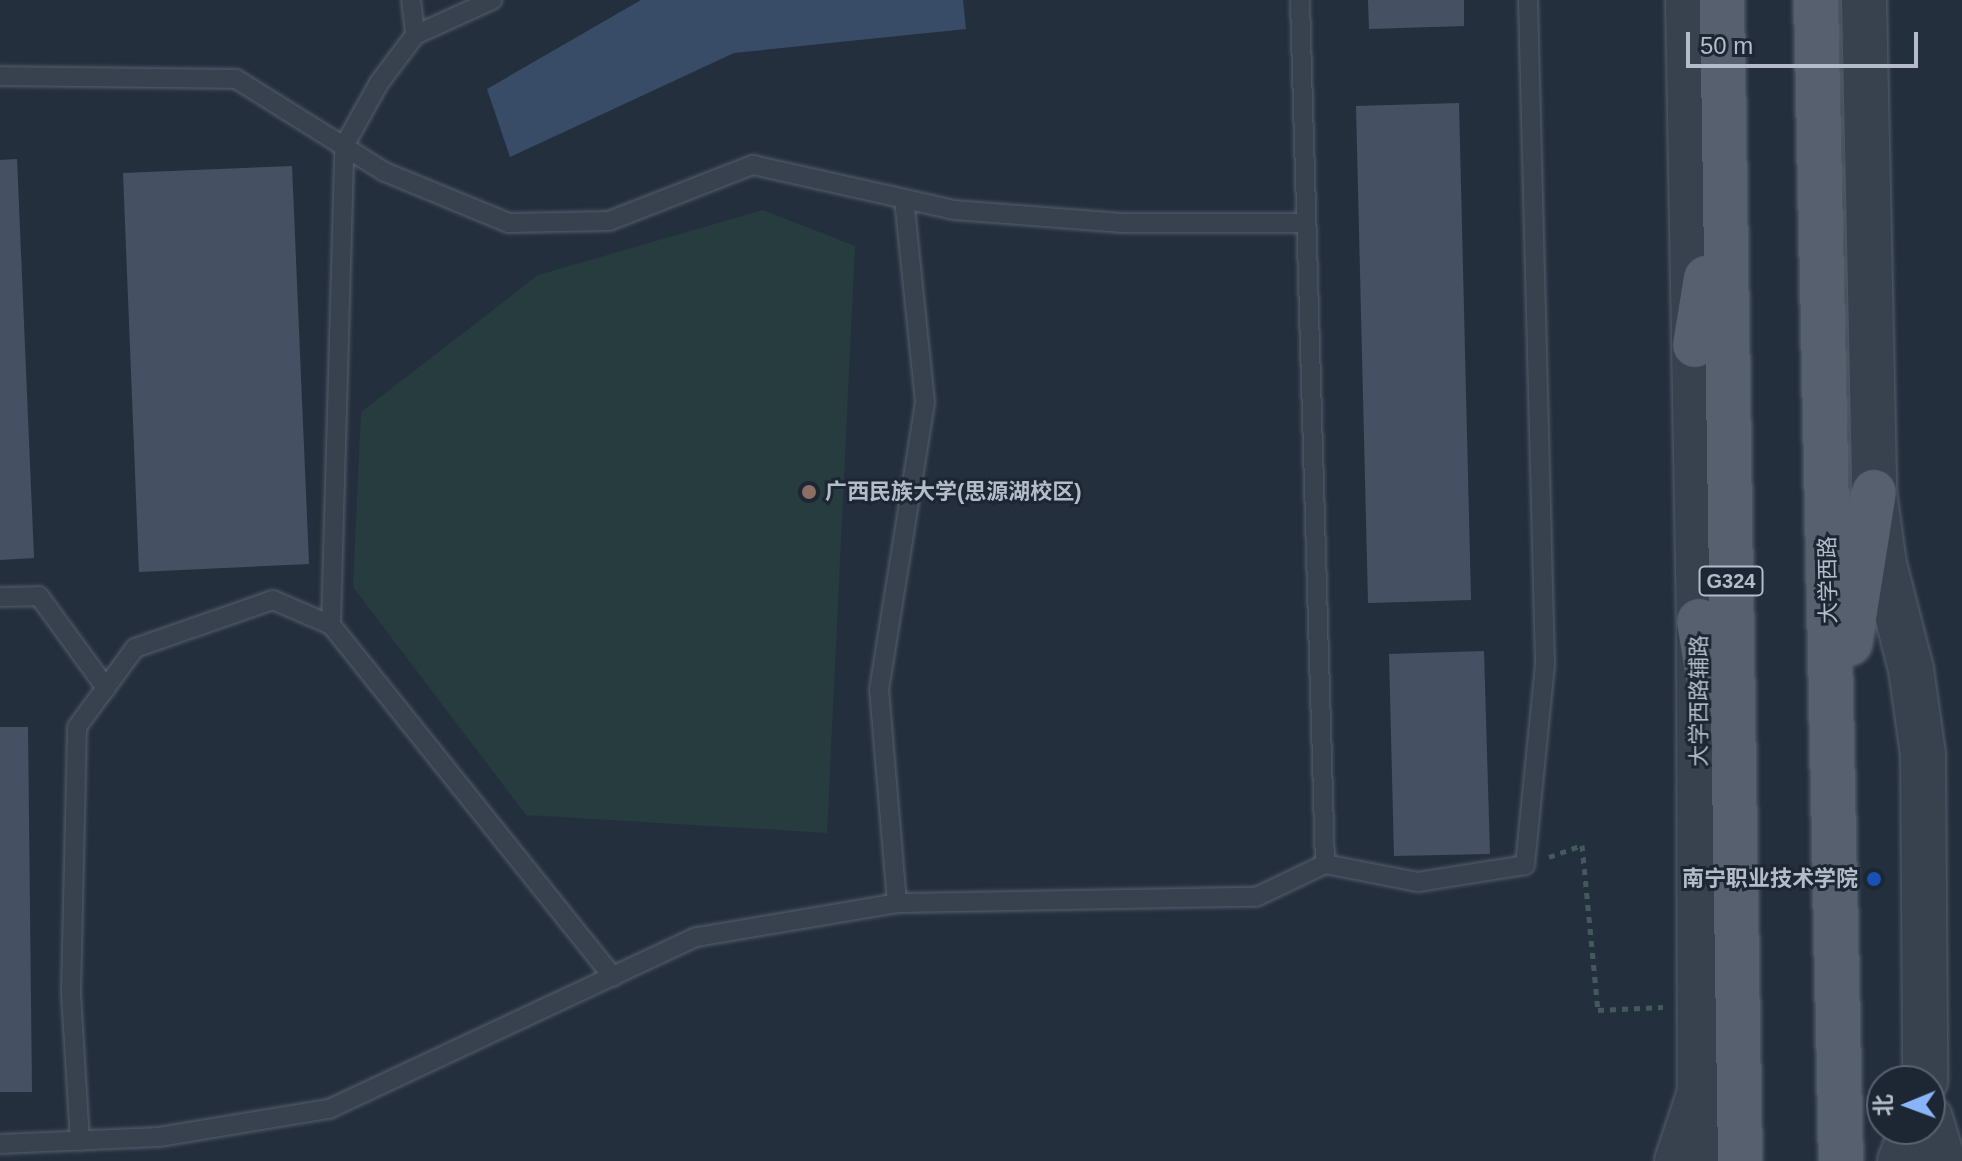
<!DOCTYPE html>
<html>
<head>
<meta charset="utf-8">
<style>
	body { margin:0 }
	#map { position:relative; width:1962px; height:1161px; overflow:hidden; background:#242f3e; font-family:Arial,"Noto Sans SC",sans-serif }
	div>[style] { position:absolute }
	.green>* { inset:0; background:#263c3f }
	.water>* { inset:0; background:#394c67 }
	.building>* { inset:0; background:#455162 }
	.path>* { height:5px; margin-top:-2.5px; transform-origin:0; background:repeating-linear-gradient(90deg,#44595c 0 6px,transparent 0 12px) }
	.roads { filter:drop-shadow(0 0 2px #565f6c) drop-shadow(0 0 2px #565f6c) }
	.service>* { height:18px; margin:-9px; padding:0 9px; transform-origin:9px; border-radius:9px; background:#38414e }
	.tertiary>* { height:44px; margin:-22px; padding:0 22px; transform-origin:22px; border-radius:22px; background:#38414e }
	.primary>* { height:44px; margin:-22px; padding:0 22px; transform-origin:22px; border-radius:22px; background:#56606e }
	.dots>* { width:22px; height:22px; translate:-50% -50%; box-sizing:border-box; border:4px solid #1d2633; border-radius:50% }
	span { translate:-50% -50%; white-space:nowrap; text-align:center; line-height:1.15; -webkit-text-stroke:6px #1d2633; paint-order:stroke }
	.shield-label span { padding:2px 6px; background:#1d2633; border:2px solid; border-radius:6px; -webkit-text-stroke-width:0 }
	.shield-label { font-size:20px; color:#b4bcc9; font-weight:700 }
	.poi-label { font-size:22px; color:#b4bcc9; font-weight:700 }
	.left { translate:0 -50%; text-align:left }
	.right { translate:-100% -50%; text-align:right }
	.street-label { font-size:22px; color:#b4bcc9 }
	.north { position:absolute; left:1866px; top:1065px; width:80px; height:80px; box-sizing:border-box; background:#1d2633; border:2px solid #59626f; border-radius:50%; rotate:269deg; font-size:22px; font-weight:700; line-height:32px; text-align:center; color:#b4bcc9 }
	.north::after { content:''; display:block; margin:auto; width:28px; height:36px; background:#8ab4f8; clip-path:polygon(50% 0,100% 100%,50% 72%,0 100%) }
	.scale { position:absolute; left:1686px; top:32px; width:232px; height:36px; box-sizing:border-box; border:4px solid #b4bcc9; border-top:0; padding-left:10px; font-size:24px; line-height:28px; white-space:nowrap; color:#b4bcc9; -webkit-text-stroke:6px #1d2633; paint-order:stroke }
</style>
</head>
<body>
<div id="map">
	<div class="green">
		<div style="clip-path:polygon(763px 210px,855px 246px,827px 833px,526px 815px,353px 587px,361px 412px,538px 275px)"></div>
	</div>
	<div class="water">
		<div style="clip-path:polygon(641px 0,963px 0,966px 29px,734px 53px,510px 157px,487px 89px)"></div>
	</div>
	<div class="building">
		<div style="clip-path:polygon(1368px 0,1464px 0,1464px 26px,1369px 29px)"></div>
		<div style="clip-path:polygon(1459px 103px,1471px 600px,1368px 603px,1356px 106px)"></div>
		<div style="clip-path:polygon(17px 159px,34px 558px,0 560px,0 160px)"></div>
		<div style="clip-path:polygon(292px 166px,309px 564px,139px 572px,123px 173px)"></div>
		<div style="clip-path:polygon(1484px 651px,1490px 854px,1394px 856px,1389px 654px)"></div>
		<div style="clip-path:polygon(0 727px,28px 727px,32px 1092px,0 1092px)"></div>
	</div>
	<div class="path">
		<div style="left:1549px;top:857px;width:35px;rotate:-20deg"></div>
		<div style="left:1582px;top:845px;width:166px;rotate:84.5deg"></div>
		<div style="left:1598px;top:1010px;width:65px;rotate:-2.6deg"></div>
	</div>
	<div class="roads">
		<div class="service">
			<div style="left:411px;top:0;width:35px;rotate:83deg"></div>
			<div style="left:0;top:76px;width:236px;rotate:0.7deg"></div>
			<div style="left:236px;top:79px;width:176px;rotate:32deg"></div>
			<div style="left:385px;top:172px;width:134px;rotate:22.4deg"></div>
			<div style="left:509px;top:223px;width:100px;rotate:-1.1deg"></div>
			<div style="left:609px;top:221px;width:155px;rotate:-21.3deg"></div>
			<div style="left:753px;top:165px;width:206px;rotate:12.6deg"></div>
			<div style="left:954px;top:210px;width:169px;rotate:4.4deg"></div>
			<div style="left:1122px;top:223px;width:184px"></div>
			<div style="left:0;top:597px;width:39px;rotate:-1deg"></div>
			<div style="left:39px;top:596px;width:114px;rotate:53.9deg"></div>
			<div style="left:331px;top:625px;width:479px;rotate:-88.4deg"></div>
			<div style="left:344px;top:146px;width:72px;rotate:-60.9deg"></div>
			<div style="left:379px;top:83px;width:60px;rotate:-53.1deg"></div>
			<div style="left:415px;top:35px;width:85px;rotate:-24.4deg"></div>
			<div style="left:1325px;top:864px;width:95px;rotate:11deg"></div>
			<div style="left:1418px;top:882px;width:108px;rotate:-9deg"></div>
			<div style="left:1525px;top:865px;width:202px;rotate:-84.3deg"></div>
			<div style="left:1545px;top:664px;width:664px;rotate:-91.47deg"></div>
			<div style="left:897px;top:903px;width:214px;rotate:-94.8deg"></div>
			<div style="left:879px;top:690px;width:292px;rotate:-80.9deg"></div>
			<div style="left:925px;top:402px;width:204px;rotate:-95.9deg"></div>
			<div style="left:80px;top:1141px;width:148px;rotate:-93.5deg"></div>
			<div style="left:71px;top:993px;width:266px;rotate:-88.7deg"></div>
			<div style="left:77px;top:727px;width:98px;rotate:-53.7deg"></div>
			<div style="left:135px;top:648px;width:146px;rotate:-19.2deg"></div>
			<div style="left:273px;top:600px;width:63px;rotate:23.3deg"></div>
			<div style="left:331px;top:625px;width:451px;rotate:51.3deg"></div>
			<div style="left:0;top:1144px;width:159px;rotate:-2.5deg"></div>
			<div style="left:159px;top:1137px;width:172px;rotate:-9.4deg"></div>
			<div style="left:329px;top:1109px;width:406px;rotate:-25.1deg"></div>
			<div style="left:697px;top:937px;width:203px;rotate:-9.6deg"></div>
			<div style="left:897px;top:903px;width:359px;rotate:-1deg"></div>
			<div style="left:1256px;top:897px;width:76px;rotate:-25.6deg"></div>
			<div style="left:1325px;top:864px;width:864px;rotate:-91.66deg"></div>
		</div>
		<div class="tertiary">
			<div style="left:1688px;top:0;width:621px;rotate:88.99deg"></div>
			<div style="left:1699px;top:621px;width:472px;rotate:89.9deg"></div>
			<div style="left:1700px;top:1093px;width:69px;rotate:79.2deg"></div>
			<div style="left:1864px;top:0;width:492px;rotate:88.8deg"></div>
			<div style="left:1874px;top:492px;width:73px;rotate:82.1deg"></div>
			<div style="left:1884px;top:564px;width:108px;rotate:75.6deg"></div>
			<div style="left:1911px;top:669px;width:86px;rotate:82deg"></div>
			<div style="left:1923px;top:754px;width:327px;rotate:89.6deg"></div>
			<div style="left:1930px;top:1118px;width:45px;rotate:73.2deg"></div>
			<div style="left:1677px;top:1161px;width:70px;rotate:-71.6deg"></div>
			<div style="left:1900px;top:1161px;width:35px;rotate:-68deg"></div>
		</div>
		<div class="primary">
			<div style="left:1722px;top:0;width:1161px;rotate:89.11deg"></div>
			<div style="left:1816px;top:0;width:1161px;rotate:88.77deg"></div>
			<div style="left:1695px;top:345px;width:68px;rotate:-80.7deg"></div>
			<div style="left:1699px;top:621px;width:70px;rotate:80.9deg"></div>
			<div style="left:1850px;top:643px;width:153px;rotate:-81deg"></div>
		</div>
	</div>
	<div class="dots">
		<div style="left:809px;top:492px;background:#8d6e63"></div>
		<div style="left:1874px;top:879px;background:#1a4fb4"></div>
	</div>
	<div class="shield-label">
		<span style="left:1731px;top:581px">G324</span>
	</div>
	<div class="poi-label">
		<span class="left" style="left:825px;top:492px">广西民族大学(思源湖校区)</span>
		<span class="right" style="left:1858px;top:879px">南宁职业技术学院</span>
	</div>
	<div class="street-label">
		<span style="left:1828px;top:580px;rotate:-91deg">大学西路</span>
		<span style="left:1699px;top:701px;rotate:-90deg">大学西路辅路</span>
	</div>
	<div class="north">北</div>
	<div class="scale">50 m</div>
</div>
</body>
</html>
